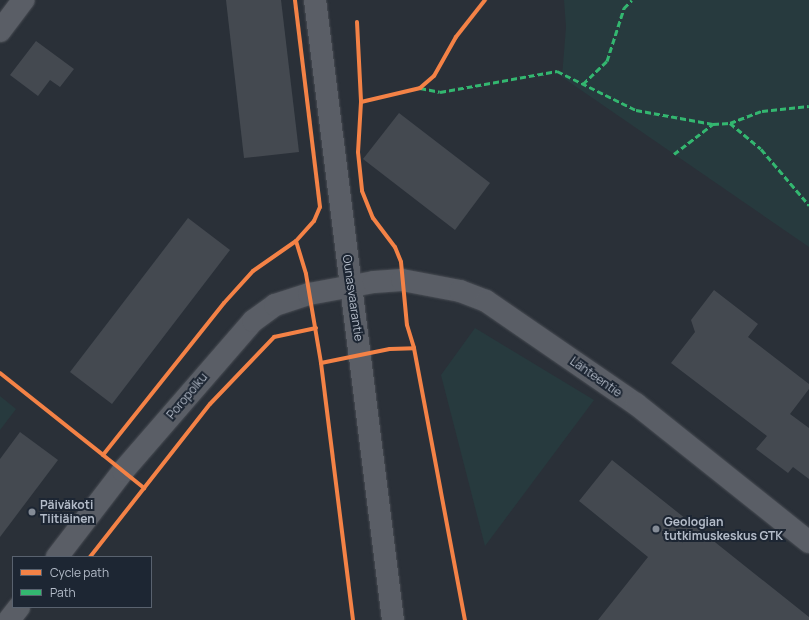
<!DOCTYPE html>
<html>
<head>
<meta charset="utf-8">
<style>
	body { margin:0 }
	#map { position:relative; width:809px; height:620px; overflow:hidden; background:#2a3038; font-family:Manrope,sans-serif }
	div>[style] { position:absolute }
	.green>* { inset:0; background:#273a3e }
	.building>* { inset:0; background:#444950 }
	.roads { filter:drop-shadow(0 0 1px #484c53) drop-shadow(0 0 1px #484c53) }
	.minor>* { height:22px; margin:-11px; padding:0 11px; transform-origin:11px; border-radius:11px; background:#5a5e66 }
	.quiet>* { height:3px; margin-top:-1.5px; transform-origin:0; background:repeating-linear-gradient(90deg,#33b770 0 6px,transparent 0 9px) }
	.cycleway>* { height:4px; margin:-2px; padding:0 2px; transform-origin:2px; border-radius:2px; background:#f48246 }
	.dots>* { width:11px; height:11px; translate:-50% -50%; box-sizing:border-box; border:2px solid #1d2633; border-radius:50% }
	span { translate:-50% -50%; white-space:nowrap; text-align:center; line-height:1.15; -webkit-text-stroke:4px #1d2633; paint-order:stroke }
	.street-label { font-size:12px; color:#b4bcc9 }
	.poi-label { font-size:12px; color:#b4bcc9; font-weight:700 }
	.left { translate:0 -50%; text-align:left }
	.legend { position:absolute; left:12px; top:556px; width:140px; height:52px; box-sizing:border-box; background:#1d2633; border:1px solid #59626f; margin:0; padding:5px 7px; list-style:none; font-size:12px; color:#b4bcc9 }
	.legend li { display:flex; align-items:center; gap:8px; height:20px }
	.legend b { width:20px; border:1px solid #59626f }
</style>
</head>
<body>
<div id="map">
	<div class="green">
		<div style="clip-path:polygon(564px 0,809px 0,809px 247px,562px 77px,566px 27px)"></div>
		<div style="clip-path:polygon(475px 328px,594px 400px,485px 546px,441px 375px)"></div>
		<div style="clip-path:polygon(0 396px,16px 409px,0 430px)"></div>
	</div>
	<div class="building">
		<div style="clip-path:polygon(226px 0,281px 0,299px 152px,244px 158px)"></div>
		<div style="clip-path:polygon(36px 41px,74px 69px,60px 87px,50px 80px,38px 96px,10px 75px)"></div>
		<div style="clip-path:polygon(399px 113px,490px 183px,455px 230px,363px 159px)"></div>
		<div style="clip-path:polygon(188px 218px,230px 250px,112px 404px,70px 372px)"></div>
		<div style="clip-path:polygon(714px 290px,758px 324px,748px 337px,809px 384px,809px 389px,790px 414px,809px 428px,809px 479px,793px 467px,788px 473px,756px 449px,767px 436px,671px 363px,695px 332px,691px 320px)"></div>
		<div style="clip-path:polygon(20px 432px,58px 460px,0 537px,0 459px)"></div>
		<div style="clip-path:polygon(612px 460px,809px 617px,809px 620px,598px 620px,648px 557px,579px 501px)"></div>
	</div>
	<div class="roads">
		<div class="minor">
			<div style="left:315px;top:0;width:625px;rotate:82.83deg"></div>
			<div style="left:0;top:31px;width:39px;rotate:-53deg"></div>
			<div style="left:57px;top:557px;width:108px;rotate:-52.5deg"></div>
			<div style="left:123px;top:471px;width:198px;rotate:-49.1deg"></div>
			<div style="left:253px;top:321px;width:27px;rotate:-36deg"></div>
			<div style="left:275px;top:305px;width:36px;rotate:-18deg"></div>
			<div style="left:309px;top:294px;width:66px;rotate:-10.5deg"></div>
			<div style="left:374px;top:282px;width:28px;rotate:-4deg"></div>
			<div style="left:402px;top:280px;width:59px;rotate:10.7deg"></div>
			<div style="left:460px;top:291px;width:28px;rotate:21deg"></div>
			<div style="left:486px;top:301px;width:182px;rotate:34.5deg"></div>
			<div style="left:636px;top:404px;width:221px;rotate:38.6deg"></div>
			<div style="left:9px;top:620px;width:16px;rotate:-52deg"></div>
		</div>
	</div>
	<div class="quiet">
		<div style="left:583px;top:84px;width:33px;rotate:-44deg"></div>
		<div style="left:607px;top:61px;width:56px;rotate:-72.2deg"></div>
		<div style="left:624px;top:8px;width:11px;rotate:-45deg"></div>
		<div style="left:420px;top:88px;width:20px;rotate:11deg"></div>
		<div style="left:440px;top:92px;width:119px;rotate:-10.2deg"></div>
		<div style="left:557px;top:71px;width:88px;rotate:26.3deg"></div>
		<div style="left:636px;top:110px;width:78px;rotate:10.3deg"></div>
		<div style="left:730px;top:123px;width:34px;rotate:-21deg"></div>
		<div style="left:762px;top:111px;width:47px;rotate:-6.1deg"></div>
		<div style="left:674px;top:154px;width:49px;rotate:-37.6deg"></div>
		<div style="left:713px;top:124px;width:17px;rotate:-3deg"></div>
		<div style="left:730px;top:123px;width:40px;rotate:40deg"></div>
		<div style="left:761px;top:149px;width:74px;rotate:49.4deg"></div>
	</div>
	<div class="cycleway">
		<div style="left:357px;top:22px;width:80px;rotate:87.1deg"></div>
		<div style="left:361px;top:102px;width:50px;rotate:93.4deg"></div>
		<div style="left:358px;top:152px;width:39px;rotate:84deg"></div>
		<div style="left:362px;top:191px;width:29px;rotate:68deg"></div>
		<div style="left:373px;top:218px;width:36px;rotate:53deg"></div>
		<div style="left:395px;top:247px;width:16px;rotate:68deg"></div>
		<div style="left:401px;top:262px;width:63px;rotate:84.6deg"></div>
		<div style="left:407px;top:325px;width:24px;rotate:73deg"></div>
		<div style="left:361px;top:102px;width:61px;rotate:-13.3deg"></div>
		<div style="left:420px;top:88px;width:18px;rotate:-41deg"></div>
		<div style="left:434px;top:76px;width:45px;rotate:-60.6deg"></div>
		<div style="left:456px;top:37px;width:47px;rotate:-51.9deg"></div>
		<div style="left:296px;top:241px;width:34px;rotate:73deg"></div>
		<div style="left:306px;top:274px;width:90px;rotate:80.4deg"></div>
		<div style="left:321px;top:363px;width:70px;rotate:-11.5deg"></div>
		<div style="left:390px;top:349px;width:24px;rotate:-2deg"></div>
		<div style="left:414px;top:348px;width:277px;rotate:79.4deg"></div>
		<div style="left:321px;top:363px;width:259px;rotate:82.9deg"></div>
		<div style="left:0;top:373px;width:132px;rotate:38.5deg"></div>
		<div style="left:103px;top:455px;width:194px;rotate:-51.5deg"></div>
		<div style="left:224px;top:303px;width:43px;rotate:-47.8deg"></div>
		<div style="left:253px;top:271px;width:52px;rotate:-34.9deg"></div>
		<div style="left:296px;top:241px;width:27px;rotate:-48deg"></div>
		<div style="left:314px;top:221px;width:15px;rotate:-67deg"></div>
		<div style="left:320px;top:207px;width:209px;rotate:-96.9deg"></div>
		<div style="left:103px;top:455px;width:53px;rotate:38.8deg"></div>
		<div style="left:90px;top:557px;width:194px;rotate:-51.9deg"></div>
		<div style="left:210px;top:404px;width:93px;rotate:-46.3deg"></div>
		<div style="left:274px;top:337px;width:43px;rotate:-12.1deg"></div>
	</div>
	<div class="dots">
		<div style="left:32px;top:512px;background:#848b96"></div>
		<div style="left:656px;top:529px;background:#848b96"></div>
	</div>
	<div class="street-label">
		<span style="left:353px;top:298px;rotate:82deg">Ounasvaarantie</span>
		<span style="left:596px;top:377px;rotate:35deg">Lähteentie</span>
		<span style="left:187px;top:396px;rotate:-50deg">Poropolku</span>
	</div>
	<div class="poi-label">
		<span class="left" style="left:40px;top:512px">Päiväkoti<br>Tiitiäinen</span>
		<span class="left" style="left:664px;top:529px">Geologian<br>tutkimuskeskus GTK</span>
	</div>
	<ul class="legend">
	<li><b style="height:5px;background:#f48246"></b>Cycle path</li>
	<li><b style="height:5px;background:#33b770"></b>Path</li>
	</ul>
</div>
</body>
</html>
